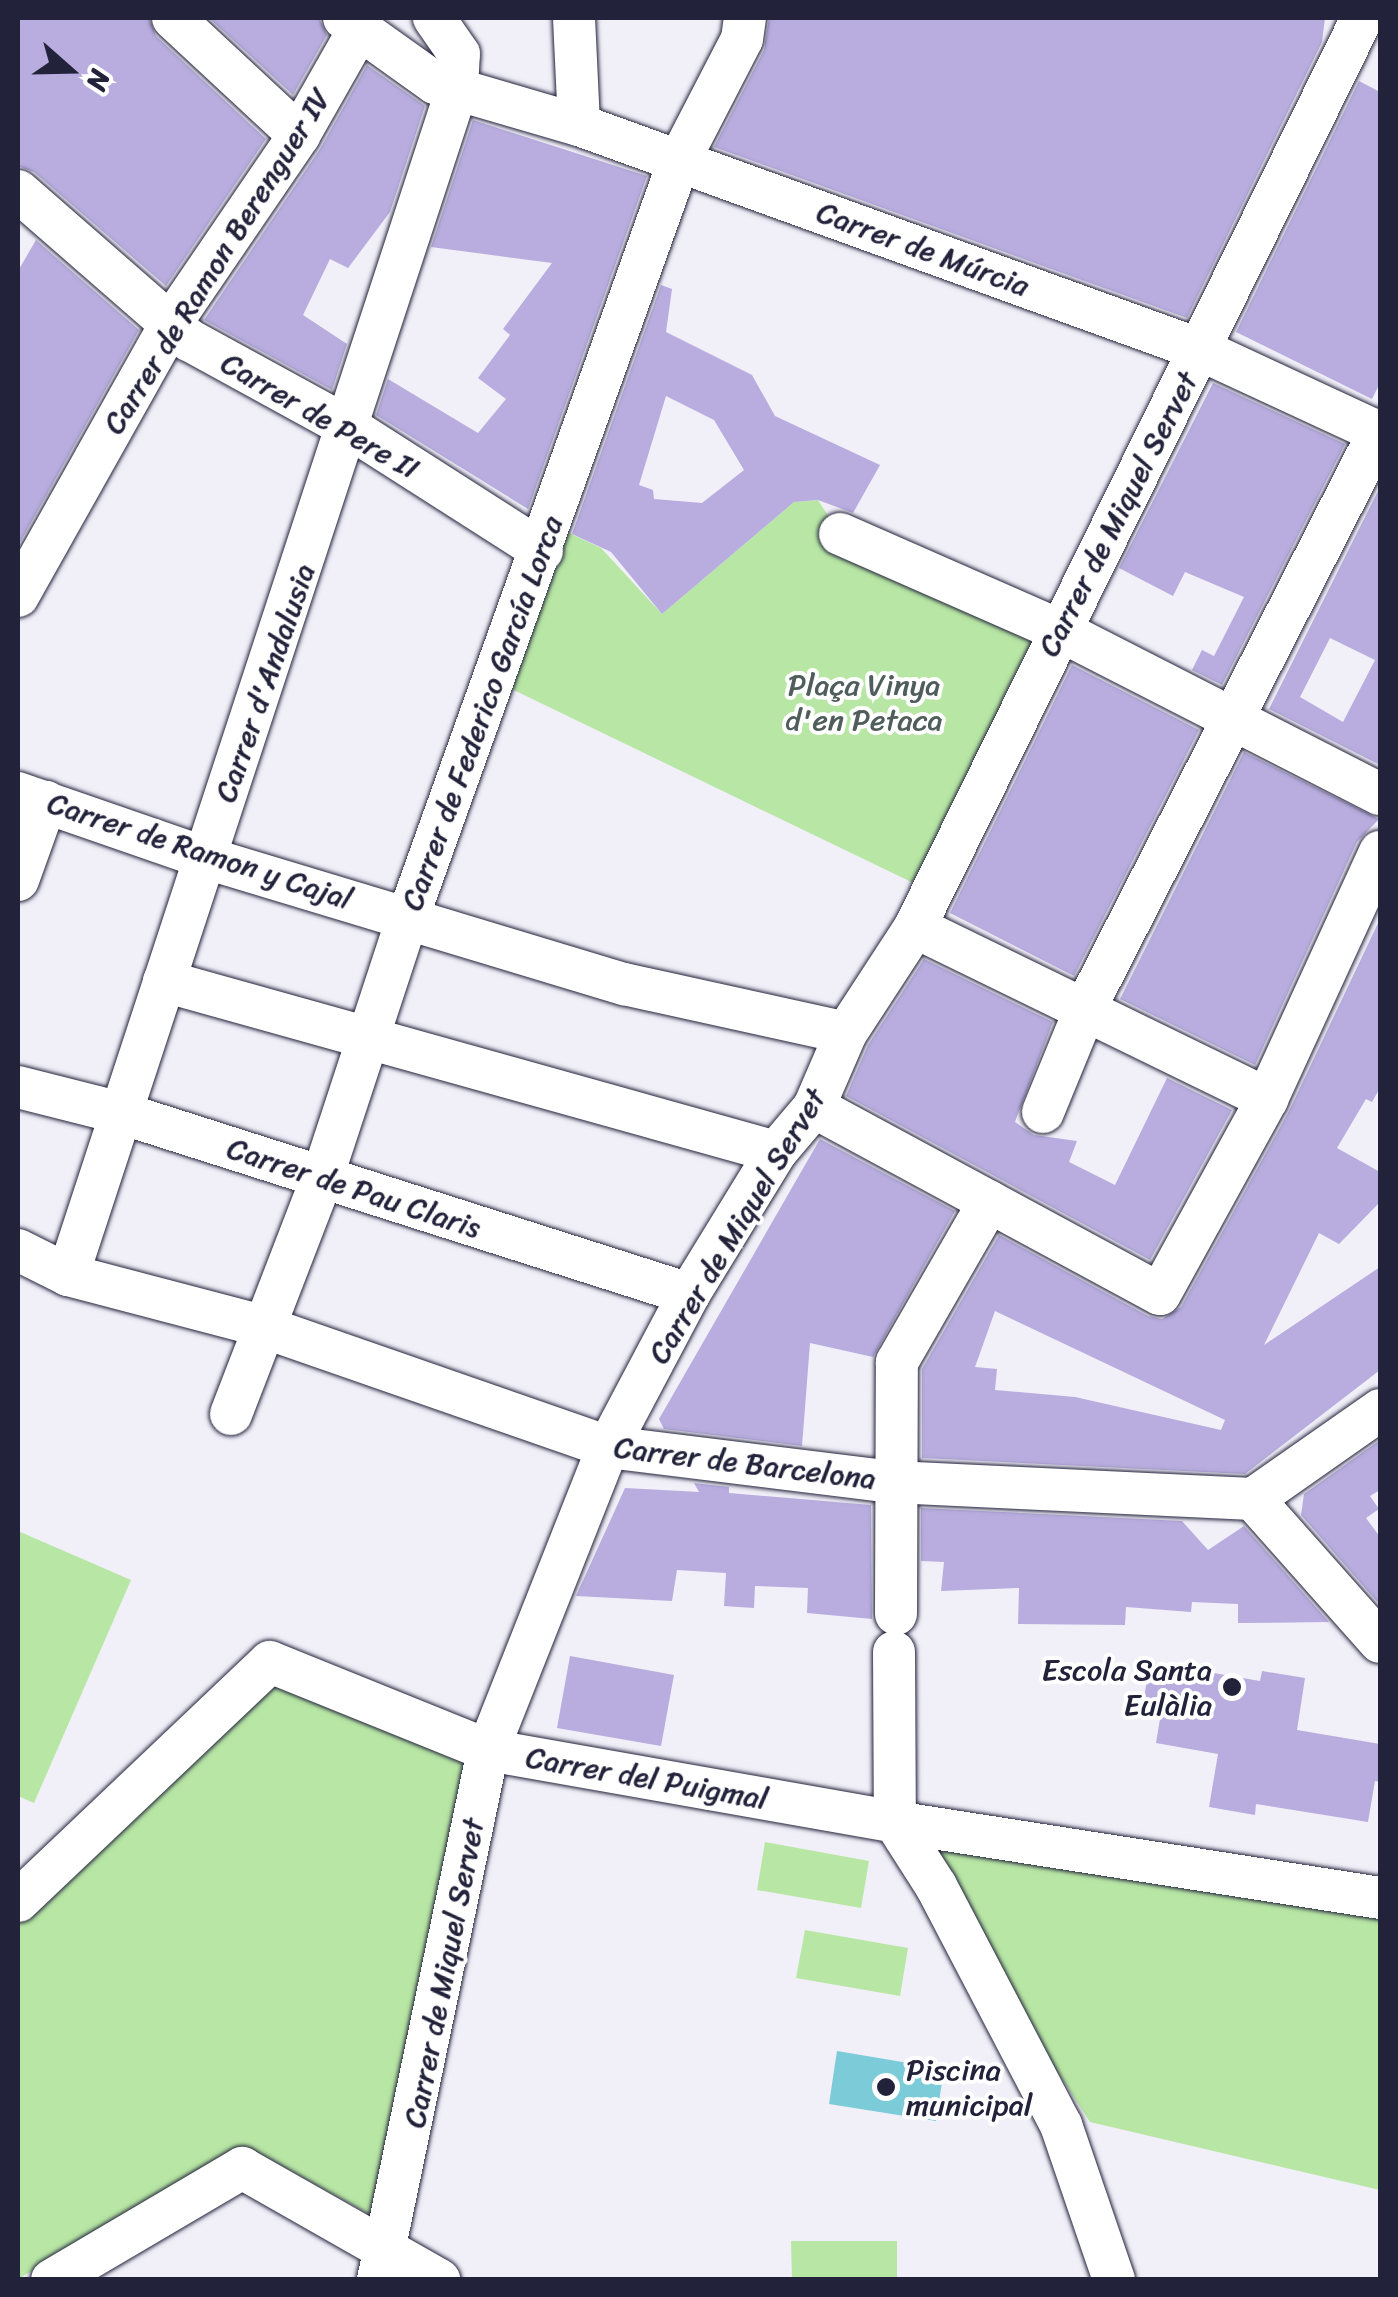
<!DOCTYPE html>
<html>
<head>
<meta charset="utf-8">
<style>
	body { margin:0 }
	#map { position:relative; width:1398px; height:2297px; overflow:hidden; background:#f1eff8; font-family:Sriracha,sans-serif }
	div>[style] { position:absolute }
	.green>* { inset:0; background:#b8e7a5 }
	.water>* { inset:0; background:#7ccbd9 }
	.building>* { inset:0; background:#b8adde }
	.roads { filter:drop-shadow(0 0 2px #22223b) drop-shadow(0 0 2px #22223b) }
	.minor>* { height:42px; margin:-21px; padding:0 21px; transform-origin:21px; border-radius:21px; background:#fff }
	.dots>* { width:28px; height:28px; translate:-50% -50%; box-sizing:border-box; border:5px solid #fff; border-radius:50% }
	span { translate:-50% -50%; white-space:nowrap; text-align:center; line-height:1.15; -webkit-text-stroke:8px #fff; paint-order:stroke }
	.street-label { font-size:30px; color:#22223b }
	.park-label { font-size:30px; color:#4f5d5b }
	.poi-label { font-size:30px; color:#22223b }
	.right { translate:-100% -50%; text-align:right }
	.left { translate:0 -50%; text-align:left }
	.frame { position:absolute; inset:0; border:20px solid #22223b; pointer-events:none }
	.north { position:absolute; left:20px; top:20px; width:100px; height:100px; -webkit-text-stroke:8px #fff; paint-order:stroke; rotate:110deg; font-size:28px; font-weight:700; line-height:40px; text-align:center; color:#22223b }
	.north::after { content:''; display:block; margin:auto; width:35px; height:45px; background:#22223b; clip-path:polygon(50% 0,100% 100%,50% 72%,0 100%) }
</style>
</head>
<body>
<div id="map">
	<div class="green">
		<div style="clip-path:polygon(818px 500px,840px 534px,1056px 635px,932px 892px,495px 681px,565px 531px,601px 548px,662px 614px,794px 502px)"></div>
		<div style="clip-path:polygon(18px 1531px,131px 1580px,34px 1803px,18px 1796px)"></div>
		<div style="clip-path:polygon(271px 1674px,455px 1752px,468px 1766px,371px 2215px,247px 2147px,18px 2279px,18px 1924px)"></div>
		<div style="clip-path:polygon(895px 1822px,1380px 1898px,1380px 2190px,1090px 2122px)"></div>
		<div style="clip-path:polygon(765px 1842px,869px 1861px,861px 1908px,757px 1890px)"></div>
		<div style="clip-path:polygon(805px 1930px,908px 1948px,900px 1996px,796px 1978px)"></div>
		<div style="clip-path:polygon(791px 2241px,897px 2241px,897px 2279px,792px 2279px)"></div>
	</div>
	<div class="water">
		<div style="clip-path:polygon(837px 2051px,944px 2069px,936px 2121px,829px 2104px)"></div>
	</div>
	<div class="building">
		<div style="clip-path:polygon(18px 18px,149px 18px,156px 36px,266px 139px,166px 286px,34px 172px,18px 166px)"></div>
		<div style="clip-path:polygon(209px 18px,319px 18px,327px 35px,293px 95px)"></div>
		<div style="clip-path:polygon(769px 18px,1325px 18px,1322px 42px,1187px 318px,714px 147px,764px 50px)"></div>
		<div style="clip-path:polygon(367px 65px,425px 106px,390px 212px,348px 268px,330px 259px,303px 315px,347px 344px,332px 390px,204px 320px,320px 149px)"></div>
		<div style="clip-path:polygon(1359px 81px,1380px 92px,1380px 383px,1372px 399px,1236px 332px)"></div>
		<div style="clip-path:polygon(473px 120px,647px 176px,528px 509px,376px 415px,388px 379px,478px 433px,506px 399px,478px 378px,510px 335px,503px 329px,552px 263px,431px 247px)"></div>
		<div style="clip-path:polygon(36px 240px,139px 330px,18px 546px,18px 271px)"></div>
		<div style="clip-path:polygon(evenodd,661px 285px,672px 289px,666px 332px,752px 375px,775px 416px,880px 465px,853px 513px,818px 500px,794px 502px,662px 614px,611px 552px,572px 534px,661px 285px,666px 396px,714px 420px,744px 470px,702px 503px,654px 499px,653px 490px,639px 485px,666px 396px)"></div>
		<div style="clip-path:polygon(1213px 383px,1345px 444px,1222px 685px,1192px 670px,1202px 650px,1214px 656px,1244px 597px,1185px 572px,1173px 596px,1119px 568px)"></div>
		<div style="clip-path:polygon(evenodd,1380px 487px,1380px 765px,1269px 709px,1380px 487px,1330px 638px,1375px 660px,1343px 722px,1300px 697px,1330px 638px)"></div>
		<div style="clip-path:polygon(1072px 665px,1199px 730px,1074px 976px,950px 913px)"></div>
		<div style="clip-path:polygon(1244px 752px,1379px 819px,1357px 842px,1255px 1065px,1120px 999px)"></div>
		<div style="clip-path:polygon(evenodd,1380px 919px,1380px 1088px,1372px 1102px,1366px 1099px,1337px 1148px,1380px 1172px,1380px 1202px,1339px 1244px,1319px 1233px,1264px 1345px,1380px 1267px,1380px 1370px,1245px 1474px,922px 1458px,922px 1369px,999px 1235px,1148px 1316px,1162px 1319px,1181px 1307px,1289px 1111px,1380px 919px,995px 1311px,1225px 1420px,1221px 1430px,1075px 1397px,995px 1390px,997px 1369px,975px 1367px,995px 1311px)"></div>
		<div style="clip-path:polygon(924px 959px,1053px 1022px,1015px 1122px,1034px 1135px,1077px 1141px,1069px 1162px,1115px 1185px,1167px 1078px,1232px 1110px,1150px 1260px,846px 1096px,868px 1045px)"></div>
		<div style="clip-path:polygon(820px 1139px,955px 1211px,873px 1357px,810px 1343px,802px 1446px,664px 1429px,659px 1419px)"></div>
		<div style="clip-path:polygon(1380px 1440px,1380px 1490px,1370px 1496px,1379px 1509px,1366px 1518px,1380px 1537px,1380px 1605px,1301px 1515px,1304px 1494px)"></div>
		<div style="clip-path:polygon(694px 1483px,729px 1487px,729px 1493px,871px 1505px,872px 1619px,807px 1613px,808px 1588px,755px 1586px,754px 1608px,724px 1606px,726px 1573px,677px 1570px,672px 1601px,576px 1596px,625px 1488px,699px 1492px)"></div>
		<div style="clip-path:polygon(921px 1508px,1182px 1521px,1208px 1550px,1244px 1526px,1329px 1622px,1238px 1623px,1238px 1604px,1192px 1602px,1191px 1612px,1126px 1607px,1125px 1625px,1018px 1624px,1019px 1588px,941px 1591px,944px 1562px,921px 1561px)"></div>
		<div style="clip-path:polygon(570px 1656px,674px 1675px,661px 1746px,557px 1728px)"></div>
		<div style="clip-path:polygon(1150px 1662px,1260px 1681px,1262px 1671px,1305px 1678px,1297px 1730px,1380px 1744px,1380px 1782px,1375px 1781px,1368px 1822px,1256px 1804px,1255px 1815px,1209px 1807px,1218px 1754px,1156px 1743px,1163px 1701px,1144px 1698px)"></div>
	</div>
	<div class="roads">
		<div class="minor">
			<div style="left:173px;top:18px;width:172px;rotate:42.9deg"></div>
			<div style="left:344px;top:18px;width:112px;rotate:35.5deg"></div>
			<div style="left:435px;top:83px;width:150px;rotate:16.3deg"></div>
			<div style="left:579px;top:125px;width:661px;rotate:19.89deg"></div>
			<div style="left:1201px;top:350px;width:197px;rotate:24.9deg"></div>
			<div style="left:574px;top:18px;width:107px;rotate:87.3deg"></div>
			<div style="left:18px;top:191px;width:227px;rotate:41.1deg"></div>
			<div style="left:189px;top:340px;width:183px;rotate:28.7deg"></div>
			<div style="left:350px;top:428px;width:228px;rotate:32.6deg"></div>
			<div style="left:840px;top:534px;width:239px;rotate:23.7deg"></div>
			<div style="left:1059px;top:630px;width:360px;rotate:27.1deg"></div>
			<div style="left:18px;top:596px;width:317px;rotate:-60.7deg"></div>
			<div style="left:173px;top:320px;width:224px;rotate:-55.7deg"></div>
			<div style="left:299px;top:135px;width:120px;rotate:-60.4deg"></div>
			<div style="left:18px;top:793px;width:199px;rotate:19.1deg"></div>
			<div style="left:206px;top:858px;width:437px;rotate:16.8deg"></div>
			<div style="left:624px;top:984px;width:227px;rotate:12.4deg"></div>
			<div style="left:18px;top:880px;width:83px;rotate:-70.3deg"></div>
			<div style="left:915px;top:927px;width:392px;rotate:26deg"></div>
			<div style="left:164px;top:981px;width:635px;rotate:15.61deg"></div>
			<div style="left:18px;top:1087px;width:106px;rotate:14.2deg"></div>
			<div style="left:121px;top:1113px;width:596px;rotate:17.68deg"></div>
			<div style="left:814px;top:1107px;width:393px;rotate:28.4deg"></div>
			<div style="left:1160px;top:1294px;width:222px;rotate:-61.2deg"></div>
			<div style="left:1267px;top:1099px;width:272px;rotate:-65.4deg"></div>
			<div style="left:1043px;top:1112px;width:113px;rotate:-67.7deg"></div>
			<div style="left:1086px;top:1007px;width:648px;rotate:-63deg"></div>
			<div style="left:18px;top:1250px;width:56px;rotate:26.6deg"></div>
			<div style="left:68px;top:1275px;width:193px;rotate:14.7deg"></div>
			<div style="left:255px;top:1324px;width:374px;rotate:19.2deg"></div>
			<div style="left:608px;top:1447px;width:287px;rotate:7deg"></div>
			<div style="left:893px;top:1482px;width:360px;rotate:2.7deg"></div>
			<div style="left:1253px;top:1499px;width:191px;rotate:48.4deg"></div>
			<div style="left:68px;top:1275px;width:1248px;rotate:-71.84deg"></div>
			<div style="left:457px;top:89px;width:35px;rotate:-87deg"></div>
			<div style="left:459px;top:54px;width:44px;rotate:-124.8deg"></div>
			<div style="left:231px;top:1414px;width:253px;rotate:-68.9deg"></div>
			<div style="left:322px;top:1178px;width:275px;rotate:-71.8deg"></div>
			<div style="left:408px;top:917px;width:803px;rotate:-70.28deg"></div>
			<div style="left:679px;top:161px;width:137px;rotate:-62.7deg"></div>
			<div style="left:742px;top:39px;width:21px;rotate:-82deg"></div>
			<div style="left:1253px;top:1499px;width:155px;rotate:-35deg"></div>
			<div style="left:896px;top:1614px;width:252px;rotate:-89.8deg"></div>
			<div style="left:897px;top:1362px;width:185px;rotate:-60.1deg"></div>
			<div style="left:894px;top:1652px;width:170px;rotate:89.7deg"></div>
			<div style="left:895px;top:1822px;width:76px;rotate:57.4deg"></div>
			<div style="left:936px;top:1886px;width:270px;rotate:62.4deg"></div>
			<div style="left:1061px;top:2125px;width:164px;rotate:71.1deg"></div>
			<div style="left:18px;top:1901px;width:347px;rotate:-43.5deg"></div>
			<div style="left:270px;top:1662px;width:235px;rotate:22deg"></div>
			<div style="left:488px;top:1750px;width:413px;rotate:10deg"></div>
			<div style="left:895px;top:1822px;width:491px;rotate:8.9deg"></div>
			<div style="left:52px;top:2280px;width:221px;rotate:-30.5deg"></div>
			<div style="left:242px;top:2168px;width:227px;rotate:29.6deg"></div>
			<div style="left:378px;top:2280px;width:541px;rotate:-78.27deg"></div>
			<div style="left:488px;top:1750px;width:326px;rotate:-68.4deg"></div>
			<div style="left:608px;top:1447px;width:173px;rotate:-62.1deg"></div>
			<div style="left:689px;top:1294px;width:167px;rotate:-58.5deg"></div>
			<div style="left:776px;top:1152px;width:59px;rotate:-49.8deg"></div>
			<div style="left:814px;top:1107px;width:81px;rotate:-66.6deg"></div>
			<div style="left:846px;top:1033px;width:126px;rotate:-56.9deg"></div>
			<div style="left:915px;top:927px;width:1013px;rotate:-63.81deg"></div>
		</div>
	</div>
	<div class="dots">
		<div style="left:1232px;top:1687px;background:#22223b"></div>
		<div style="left:886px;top:2087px;background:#22223b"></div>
	</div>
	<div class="street-label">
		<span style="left:923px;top:249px;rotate:20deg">Carrer de Múrcia</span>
		<span style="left:217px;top:261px;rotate:-58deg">Carrer de Ramon Berenguer IV</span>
		<span style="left:320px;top:416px;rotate:30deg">Carrer de Pere II</span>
		<span style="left:1118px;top:514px;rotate:-63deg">Carrer de Miquel Servet</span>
		<span style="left:265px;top:683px;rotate:-71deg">Carrer d'Andalusia</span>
		<span style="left:482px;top:713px;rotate:-70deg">Carrer de Federico García Lorca</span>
		<span style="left:200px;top:851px;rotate:18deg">Carrer de Ramon y Cajal</span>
		<span style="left:354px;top:1188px;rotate:18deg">Carrer de Pau Claris</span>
		<span style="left:737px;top:1226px;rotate:-59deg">Carrer de Miquel Servet</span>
		<span style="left:745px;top:1463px;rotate:7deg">Carrer de Barcelona</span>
		<span style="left:647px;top:1778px;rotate:10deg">Carrer del Puigmal</span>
		<span style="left:444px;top:1973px;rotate:-79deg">Carrer de Miquel Servet</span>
	</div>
	<div class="park-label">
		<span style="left:864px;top:702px">Plaça Vinya<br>d'en Petaca</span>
	</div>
	<div class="poi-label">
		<span class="right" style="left:1212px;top:1687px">Escola Santa<br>Eulàlia</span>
		<span class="left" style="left:906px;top:2087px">Piscina<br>municipal</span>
	</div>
	<div class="frame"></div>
	<div class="north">N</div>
</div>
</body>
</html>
